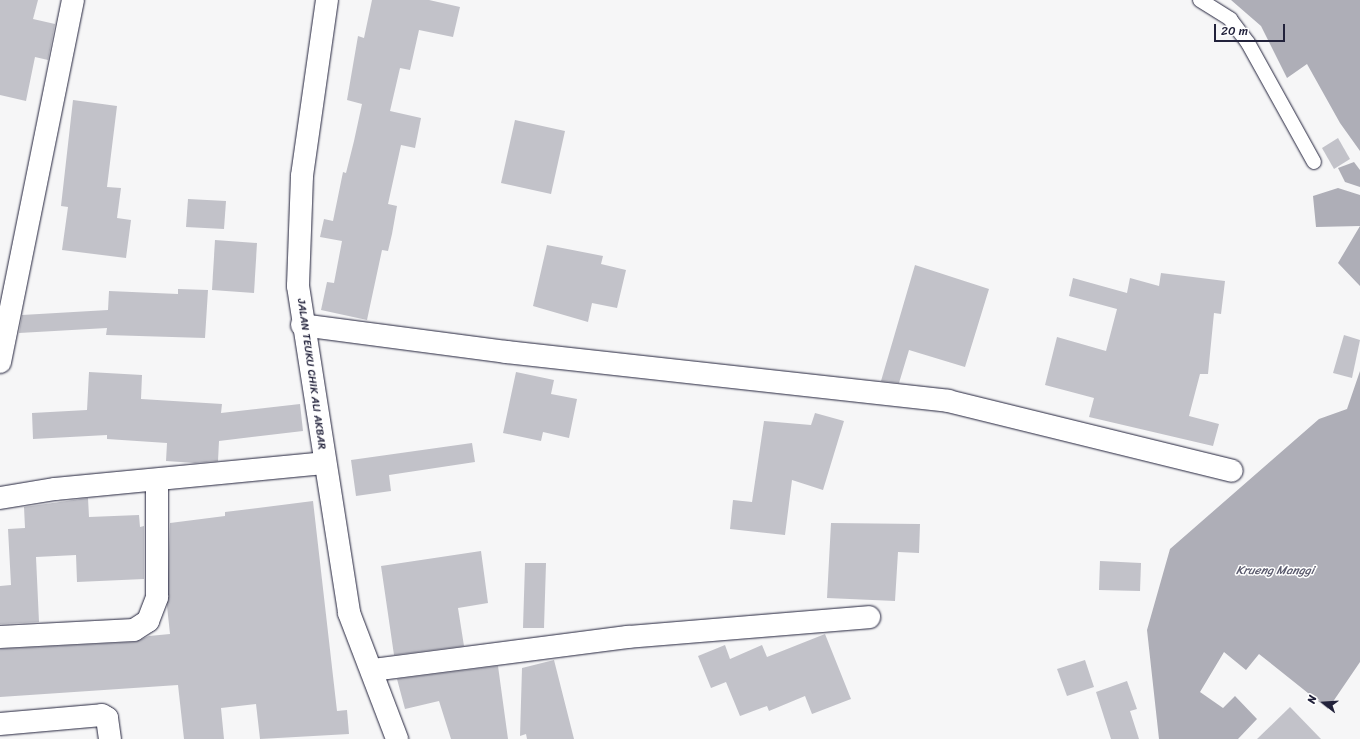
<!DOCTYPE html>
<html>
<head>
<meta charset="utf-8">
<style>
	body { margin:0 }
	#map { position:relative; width:1360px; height:739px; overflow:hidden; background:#f6f6f7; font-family:Sriracha,sans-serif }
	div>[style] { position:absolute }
	.water>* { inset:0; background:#aeaeb7 }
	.building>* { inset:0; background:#c2c2c9 }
	.roads { filter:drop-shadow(0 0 1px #22223b) drop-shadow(0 0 1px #22223b) }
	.lane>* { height:14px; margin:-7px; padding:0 7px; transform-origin:7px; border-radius:7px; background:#fff }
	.street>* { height:22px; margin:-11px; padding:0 11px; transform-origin:11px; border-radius:11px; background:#fff }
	span { translate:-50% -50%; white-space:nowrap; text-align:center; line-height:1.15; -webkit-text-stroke:3px #fff; paint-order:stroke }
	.street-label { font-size:11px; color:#22223b }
	.water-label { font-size:12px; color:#5a5a6d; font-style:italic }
	.north { position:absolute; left:1304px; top:683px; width:40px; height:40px; -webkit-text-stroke:3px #fff; paint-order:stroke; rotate:287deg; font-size:11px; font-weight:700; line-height:16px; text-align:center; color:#22223b }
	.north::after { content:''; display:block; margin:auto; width:14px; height:18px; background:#22223b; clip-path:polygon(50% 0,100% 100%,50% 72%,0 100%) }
	.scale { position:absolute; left:1214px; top:24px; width:71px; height:18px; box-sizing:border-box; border:2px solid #22223b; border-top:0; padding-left:5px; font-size:12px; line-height:14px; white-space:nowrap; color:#22223b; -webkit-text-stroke:3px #fff; paint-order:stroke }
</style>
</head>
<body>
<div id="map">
	<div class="water">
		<div style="clip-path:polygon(1231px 0,1360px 0,1360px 151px,1340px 123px,1307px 64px,1287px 78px,1261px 26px)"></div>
		<div style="clip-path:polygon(1354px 162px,1360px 170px,1360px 187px,1345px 182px,1338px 168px)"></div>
		<div style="clip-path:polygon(1338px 188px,1360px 195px,1360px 286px,1338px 263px,1360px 226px,1316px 227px,1313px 196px)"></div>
		<div style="clip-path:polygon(1360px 371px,1360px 662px,1328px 709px,1259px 654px,1246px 670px,1224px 652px,1200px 692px,1223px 708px,1235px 696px,1257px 719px,1238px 739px,1159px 739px,1147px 630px,1170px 549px,1319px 419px,1347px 409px)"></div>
	</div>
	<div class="building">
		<div style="clip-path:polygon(0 0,38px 0,33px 19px,55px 24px,48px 60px,35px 57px,26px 101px,0 95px)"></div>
		<div style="clip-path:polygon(372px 0,429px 0,460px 7px,453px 37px,419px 30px,410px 70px,400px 68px,390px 111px,421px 118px,415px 148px,401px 145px,388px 204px,397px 206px,392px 234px,388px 251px,382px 250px,367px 320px,321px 310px,327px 282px,334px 283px,342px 241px,320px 237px,324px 219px,333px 221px,343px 172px,346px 173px,354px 141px,362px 104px,347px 100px,358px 36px,364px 38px)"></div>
		<div style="clip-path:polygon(73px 100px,117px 106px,107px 187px,121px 188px,117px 218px,131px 220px,126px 258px,62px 250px,68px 207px,61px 206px)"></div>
		<div style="clip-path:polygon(515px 120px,565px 131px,551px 194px,501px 183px)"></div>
		<div style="clip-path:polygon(1338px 138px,1350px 159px,1334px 169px,1322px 148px)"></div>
		<div style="clip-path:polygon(188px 199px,226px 201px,224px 229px,186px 227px)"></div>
		<div style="clip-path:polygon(215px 240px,257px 243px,254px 293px,212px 290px)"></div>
		<div style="clip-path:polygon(547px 245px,603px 256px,601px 264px,626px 270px,617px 308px,592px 303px,588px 322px,533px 306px)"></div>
		<div style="clip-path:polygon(915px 265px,989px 289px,965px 367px,909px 350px,899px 383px,881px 381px)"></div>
		<div style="clip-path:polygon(1161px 273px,1225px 281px,1221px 314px,1214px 313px,1208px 374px,1200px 374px,1189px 416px,1219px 424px,1213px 446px,1089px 417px,1094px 398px,1045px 385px,1057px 337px,1106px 351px,1117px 309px,1069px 296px,1073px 278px,1127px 293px,1130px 278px,1159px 286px)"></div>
		<div style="clip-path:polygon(178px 289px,208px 290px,205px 338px,106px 335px,107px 328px,19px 333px,22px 315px,108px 310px,109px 291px,178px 294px)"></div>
		<div style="clip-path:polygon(1344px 335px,1360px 340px,1352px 378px,1333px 373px)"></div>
		<div style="clip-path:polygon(89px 372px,142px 375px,141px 399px,222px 404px,221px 413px,300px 404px,303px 431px,219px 441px,218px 461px,195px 463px,166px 461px,167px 443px,107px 439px,107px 435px,33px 439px,32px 413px,87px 410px)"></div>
		<div style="clip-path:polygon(516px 372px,554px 380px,551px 394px,577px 399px,569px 438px,543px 432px,541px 441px,503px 433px)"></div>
		<div style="clip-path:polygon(815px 413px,844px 421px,823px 490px,792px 480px,785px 535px,730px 529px,733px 500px,752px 502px,764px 421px,811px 425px)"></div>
		<div style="clip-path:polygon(472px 443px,475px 462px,389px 475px,391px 491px,356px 496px,351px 460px)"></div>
		<div style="clip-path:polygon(88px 498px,89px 517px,139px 515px,140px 527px,144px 526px,144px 579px,77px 582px,76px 555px,36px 557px,39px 622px,0 624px,0 586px,11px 585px,8px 529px,25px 528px,24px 507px)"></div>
		<div style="clip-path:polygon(313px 501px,337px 711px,347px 710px,349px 734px,260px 739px,256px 704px,221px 708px,224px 739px,184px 739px,178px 685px,0 697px,0 649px,135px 642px,149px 636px,170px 634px,167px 606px,170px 523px,225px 516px,225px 512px)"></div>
		<div style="clip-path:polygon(831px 523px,920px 524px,919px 553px,898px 552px,895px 601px,827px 598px)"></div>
		<div style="clip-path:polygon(481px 551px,488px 603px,458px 608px,464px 646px,394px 655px,381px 566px)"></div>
		<div style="clip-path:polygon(1100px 561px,1141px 563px,1140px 591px,1099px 590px)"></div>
		<div style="clip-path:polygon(525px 563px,546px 563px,544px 628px,523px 628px)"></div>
		<div style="clip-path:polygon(825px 634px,851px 699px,812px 714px,805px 696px,769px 711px,767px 706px,740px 716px,726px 682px,711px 688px,698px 656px,725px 645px,730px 659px,762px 645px,767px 657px)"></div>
		<div style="clip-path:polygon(554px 660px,574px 739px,527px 739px,526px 734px,520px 736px,522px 668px)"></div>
		<div style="clip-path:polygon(1085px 660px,1094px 687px,1067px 696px,1057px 669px)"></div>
		<div style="clip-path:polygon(498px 666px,508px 739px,451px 739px,439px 701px,405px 709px,397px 679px)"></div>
		<div style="clip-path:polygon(1127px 681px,1137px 709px,1130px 711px,1139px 739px,1111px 739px,1096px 692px)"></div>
		<div style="clip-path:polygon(1290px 707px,1321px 739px,1257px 739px)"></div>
	</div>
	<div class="roads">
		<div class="lane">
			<div style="left:1200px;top:0;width:36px;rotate:32deg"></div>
			<div style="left:1230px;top:19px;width:30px;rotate:53deg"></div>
			<div style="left:1248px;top:43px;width:136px;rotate:61deg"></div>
		</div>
		<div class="street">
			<div style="left:327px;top:0;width:178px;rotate:98.1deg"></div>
			<div style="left:302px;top:176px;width:110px;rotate:92.1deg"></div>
			<div style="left:298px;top:286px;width:331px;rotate:81.1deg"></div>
			<div style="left:349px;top:613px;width:135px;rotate:69.1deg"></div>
			<div style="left:302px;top:325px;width:206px;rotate:7.5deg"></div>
			<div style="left:506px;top:352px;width:445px;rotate:6.3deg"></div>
			<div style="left:948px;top:401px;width:292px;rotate:13.8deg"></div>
			<div style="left:0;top:362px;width:369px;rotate:-78.6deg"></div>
			<div style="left:0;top:498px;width:56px;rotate:-9.3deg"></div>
			<div style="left:55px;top:489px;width:270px;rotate:-5.5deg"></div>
			<div style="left:0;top:637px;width:134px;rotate:-3deg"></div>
			<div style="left:134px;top:630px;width:17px;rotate:-33deg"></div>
			<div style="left:148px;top:621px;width:26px;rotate:-69deg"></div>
			<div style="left:157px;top:597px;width:116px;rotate:-90deg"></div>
			<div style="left:373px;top:670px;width:257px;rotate:-7.4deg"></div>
			<div style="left:628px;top:637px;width:242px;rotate:-4.7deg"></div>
			<div style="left:0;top:724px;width:102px;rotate:-5deg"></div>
			<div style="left:102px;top:715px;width:6px;rotate:31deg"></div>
			<div style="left:107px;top:718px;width:21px;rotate:82deg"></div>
		</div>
	</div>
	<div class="street-label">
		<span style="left:311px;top:374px;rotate:82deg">JALAN TEUKU CHIK ALI AKBAR</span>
	</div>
	<div class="water-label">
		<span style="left:1275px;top:571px">Krueng Manggi</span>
	</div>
	<div class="north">N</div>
	<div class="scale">20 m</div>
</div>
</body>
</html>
